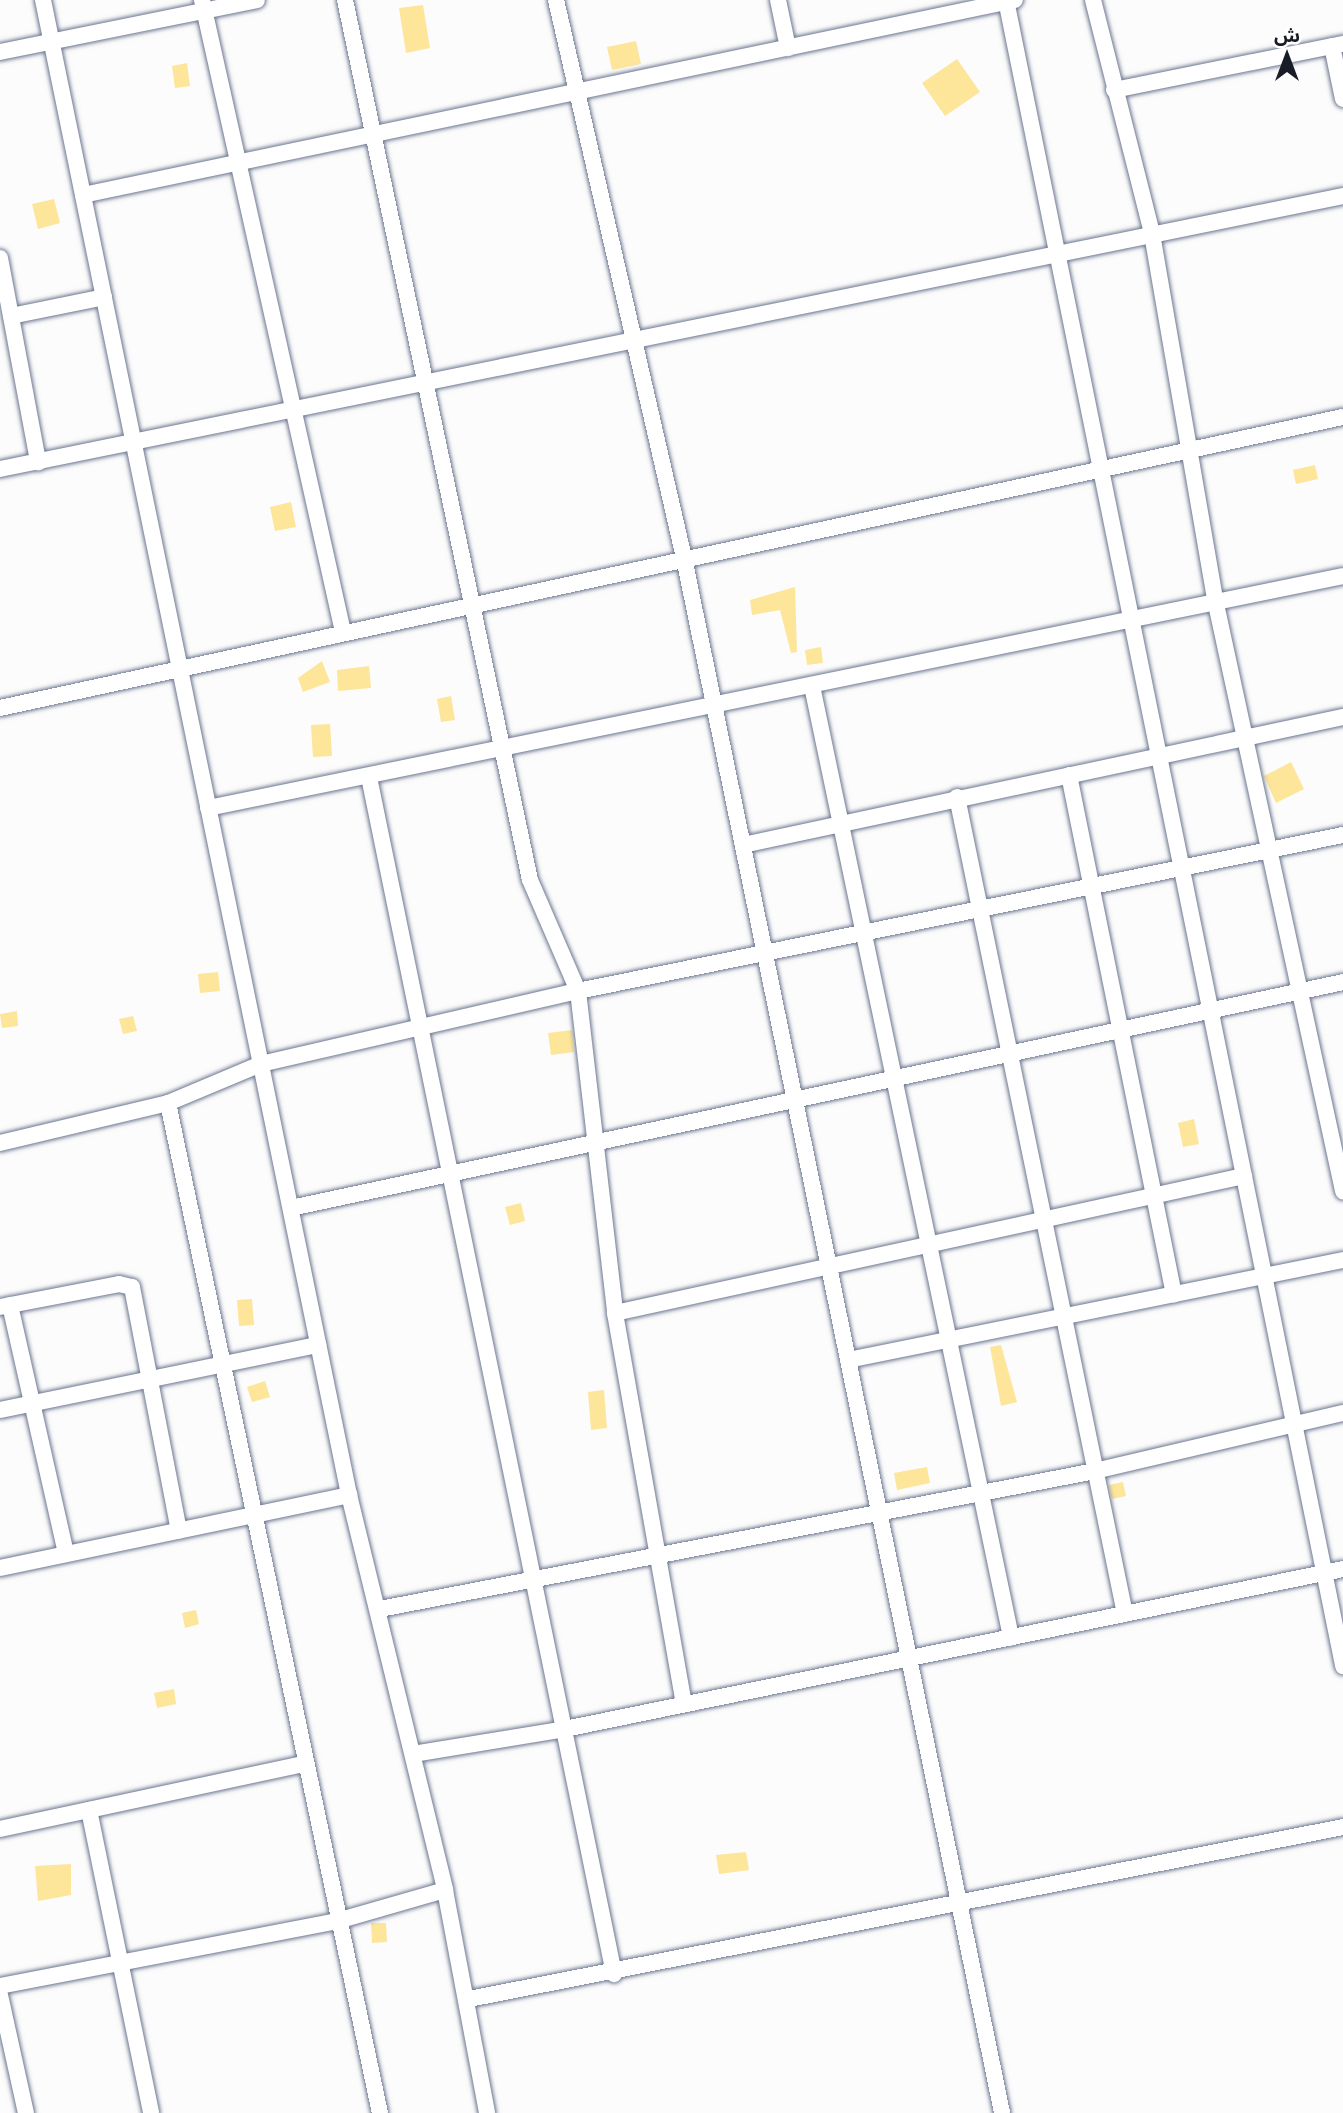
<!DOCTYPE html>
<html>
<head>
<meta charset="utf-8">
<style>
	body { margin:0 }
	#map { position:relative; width:1343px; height:2113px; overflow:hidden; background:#fcfcfc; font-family:Lora,"Noto Sans Arabic",serif }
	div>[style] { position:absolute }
	.building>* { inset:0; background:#fde599 }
	.roads { filter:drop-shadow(0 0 2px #6b7690) drop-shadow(0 0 2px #6b7690) }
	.street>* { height:16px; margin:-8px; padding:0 8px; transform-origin:8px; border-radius:8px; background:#fff }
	span { translate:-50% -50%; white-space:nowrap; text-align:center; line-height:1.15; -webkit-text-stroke:7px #fff; paint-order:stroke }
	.north { position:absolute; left:1252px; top:21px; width:70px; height:70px; -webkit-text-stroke:5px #fff; paint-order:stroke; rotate:0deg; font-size:19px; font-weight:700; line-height:28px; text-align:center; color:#171c26 }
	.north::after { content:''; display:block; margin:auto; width:24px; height:32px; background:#171c26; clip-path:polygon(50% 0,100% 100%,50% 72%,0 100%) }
</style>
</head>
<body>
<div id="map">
	<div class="building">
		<div style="clip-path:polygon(423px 5px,430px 48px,406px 53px,399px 8px)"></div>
		<div style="clip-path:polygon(636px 41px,641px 64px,612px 70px,607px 47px)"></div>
		<div style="clip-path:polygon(957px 59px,980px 92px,945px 116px,922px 83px)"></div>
		<div style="clip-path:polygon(187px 63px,190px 86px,175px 88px,172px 66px)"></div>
		<div style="clip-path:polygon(54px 199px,60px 223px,38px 229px,32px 204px)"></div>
		<div style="clip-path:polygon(1315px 465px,1318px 479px,1296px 484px,1293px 470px)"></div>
		<div style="clip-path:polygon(291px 502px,296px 527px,275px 531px,270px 507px)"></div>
		<div style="clip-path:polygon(795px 587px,797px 652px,791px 653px,780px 610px,752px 615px,750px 600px)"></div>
		<div style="clip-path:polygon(821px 647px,823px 663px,807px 665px,805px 650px)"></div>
		<div style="clip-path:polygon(322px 661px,330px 682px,303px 692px,298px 678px)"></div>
		<div style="clip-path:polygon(369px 666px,371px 688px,338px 691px,337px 670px)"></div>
		<div style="clip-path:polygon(451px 696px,455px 720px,441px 722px,437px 699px)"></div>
		<div style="clip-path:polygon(330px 724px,332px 756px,313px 757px,311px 725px)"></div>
		<div style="clip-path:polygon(1291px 762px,1304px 789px,1276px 803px,1264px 776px)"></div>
		<div style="clip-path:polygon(218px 972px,220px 991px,200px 993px,198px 974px)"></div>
		<div style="clip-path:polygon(17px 1011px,18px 1026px,2px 1028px,0 1014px)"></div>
		<div style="clip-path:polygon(133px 1016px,137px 1031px,123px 1034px,119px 1019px)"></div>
		<div style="clip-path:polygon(572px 1030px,574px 1052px,551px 1055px,548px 1033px)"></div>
		<div style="clip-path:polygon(1194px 1119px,1199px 1144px,1183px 1147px,1178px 1123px)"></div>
		<div style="clip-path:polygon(521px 1203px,525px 1221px,510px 1225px,505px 1207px)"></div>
		<div style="clip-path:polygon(252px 1299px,254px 1325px,239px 1326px,237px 1300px)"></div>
		<div style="clip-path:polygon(1001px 1345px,1017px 1402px,1001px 1406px,990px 1347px)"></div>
		<div style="clip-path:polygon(265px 1381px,270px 1397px,252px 1402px,247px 1387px)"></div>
		<div style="clip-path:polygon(604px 1390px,607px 1428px,591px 1430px,588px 1392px)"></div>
		<div style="clip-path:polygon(927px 1467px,930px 1483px,897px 1490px,894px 1473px)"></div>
		<div style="clip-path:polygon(1123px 1482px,1126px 1496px,1112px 1499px,1109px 1485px)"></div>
		<div style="clip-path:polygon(196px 1610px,199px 1624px,185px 1628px,182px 1613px)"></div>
		<div style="clip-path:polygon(174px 1689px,176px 1704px,157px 1708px,154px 1693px)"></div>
		<div style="clip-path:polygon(746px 1852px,749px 1870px,719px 1874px,716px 1855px)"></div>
		<div style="clip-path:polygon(71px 1864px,71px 1895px,38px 1901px,35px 1866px)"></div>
		<div style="clip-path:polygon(371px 1923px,386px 1923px,387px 1942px,372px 1943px)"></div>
	</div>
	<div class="roads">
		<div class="street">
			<div style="left:43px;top:0;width:1526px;rotate:78.43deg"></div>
			<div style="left:349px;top:1495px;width:406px;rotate:76.3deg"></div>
			<div style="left:445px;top:1890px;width:227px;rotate:79.3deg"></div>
			<div style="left:202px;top:0;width:648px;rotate:77.42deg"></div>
			<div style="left:345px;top:0;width:899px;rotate:78.13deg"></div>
			<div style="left:530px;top:880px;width:121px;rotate:66.6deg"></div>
			<div style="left:578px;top:991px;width:324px;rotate:83.4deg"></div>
			<div style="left:615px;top:1313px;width:397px;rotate:80deg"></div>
			<div style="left:556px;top:0;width:572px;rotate:77.08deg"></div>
			<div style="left:684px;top:558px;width:1587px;rotate:78.44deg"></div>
			<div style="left:778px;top:0;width:49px;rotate:78.2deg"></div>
			<div style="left:1006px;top:0;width:1700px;rotate:78.56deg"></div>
			<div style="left:1093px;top:0;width:241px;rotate:75.8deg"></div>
			<div style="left:1152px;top:234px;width:375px;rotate:80.2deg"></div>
			<div style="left:1216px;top:604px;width:601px;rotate:77.79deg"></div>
			<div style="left:1332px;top:46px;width:54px;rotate:78.3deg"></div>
			<div style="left:0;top:52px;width:262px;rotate:-11.4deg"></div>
			<div style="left:1114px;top:90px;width:234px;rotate:-11.4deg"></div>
			<div style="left:83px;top:195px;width:952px;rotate:-11.82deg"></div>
			<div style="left:0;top:258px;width:208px;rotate:79.4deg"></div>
			<div style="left:11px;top:316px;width:95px;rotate:-11.5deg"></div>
			<div style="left:0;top:469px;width:1370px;rotate:-11.49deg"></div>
			<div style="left:812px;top:686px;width:972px;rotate:78.18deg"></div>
			<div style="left:0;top:708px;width:1374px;rotate:-12.23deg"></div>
			<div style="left:1069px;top:775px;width:530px;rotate:78.58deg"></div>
			<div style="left:369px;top:777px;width:1222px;rotate:78.43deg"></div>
			<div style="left:957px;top:797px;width:834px;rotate:78.38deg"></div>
			<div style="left:208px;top:808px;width:1158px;rotate:-11.55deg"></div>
			<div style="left:743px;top:845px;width:614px;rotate:-12.04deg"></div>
			<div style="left:168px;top:1103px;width:1032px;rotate:78.15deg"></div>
			<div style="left:0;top:1143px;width:173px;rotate:-13.4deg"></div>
			<div style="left:168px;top:1103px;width:101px;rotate:-22.8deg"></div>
			<div style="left:261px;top:1064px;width:325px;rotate:-13deg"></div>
			<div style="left:578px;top:991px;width:781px;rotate:-11.53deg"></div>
			<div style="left:291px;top:1208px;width:1076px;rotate:-12.12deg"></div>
			<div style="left:10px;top:1305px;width:255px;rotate:77.3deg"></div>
			<div style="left:0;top:1307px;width:121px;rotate:-10.9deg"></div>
			<div style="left:119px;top:1284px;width:13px;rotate:13deg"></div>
			<div style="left:132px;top:1287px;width:248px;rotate:79.1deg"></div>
			<div style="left:615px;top:1313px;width:644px;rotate:-12.29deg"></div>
			<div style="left:848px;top:1360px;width:505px;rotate:-11.42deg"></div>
			<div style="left:0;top:1410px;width:325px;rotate:-11.6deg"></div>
			<div style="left:0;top:1568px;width:357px;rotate:-11.8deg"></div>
			<div style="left:380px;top:1609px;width:728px;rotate:-10.92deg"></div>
			<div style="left:1095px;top:1471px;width:255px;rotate:-13.2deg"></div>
			<div style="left:413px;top:1754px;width:154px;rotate:-9.3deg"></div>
			<div style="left:565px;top:1729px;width:794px;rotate:-11.62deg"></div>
			<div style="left:89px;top:1810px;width:309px;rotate:78.4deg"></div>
			<div style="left:0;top:1829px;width:310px;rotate:-12.1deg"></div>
			<div style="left:0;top:1986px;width:343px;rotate:-10.9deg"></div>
			<div style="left:337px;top:1921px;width:112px;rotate:-16deg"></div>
			<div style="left:0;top:1995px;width:121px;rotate:77.6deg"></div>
			<div style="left:469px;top:1999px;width:891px;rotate:-11.13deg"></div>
		</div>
	</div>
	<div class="north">ش</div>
</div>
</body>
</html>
